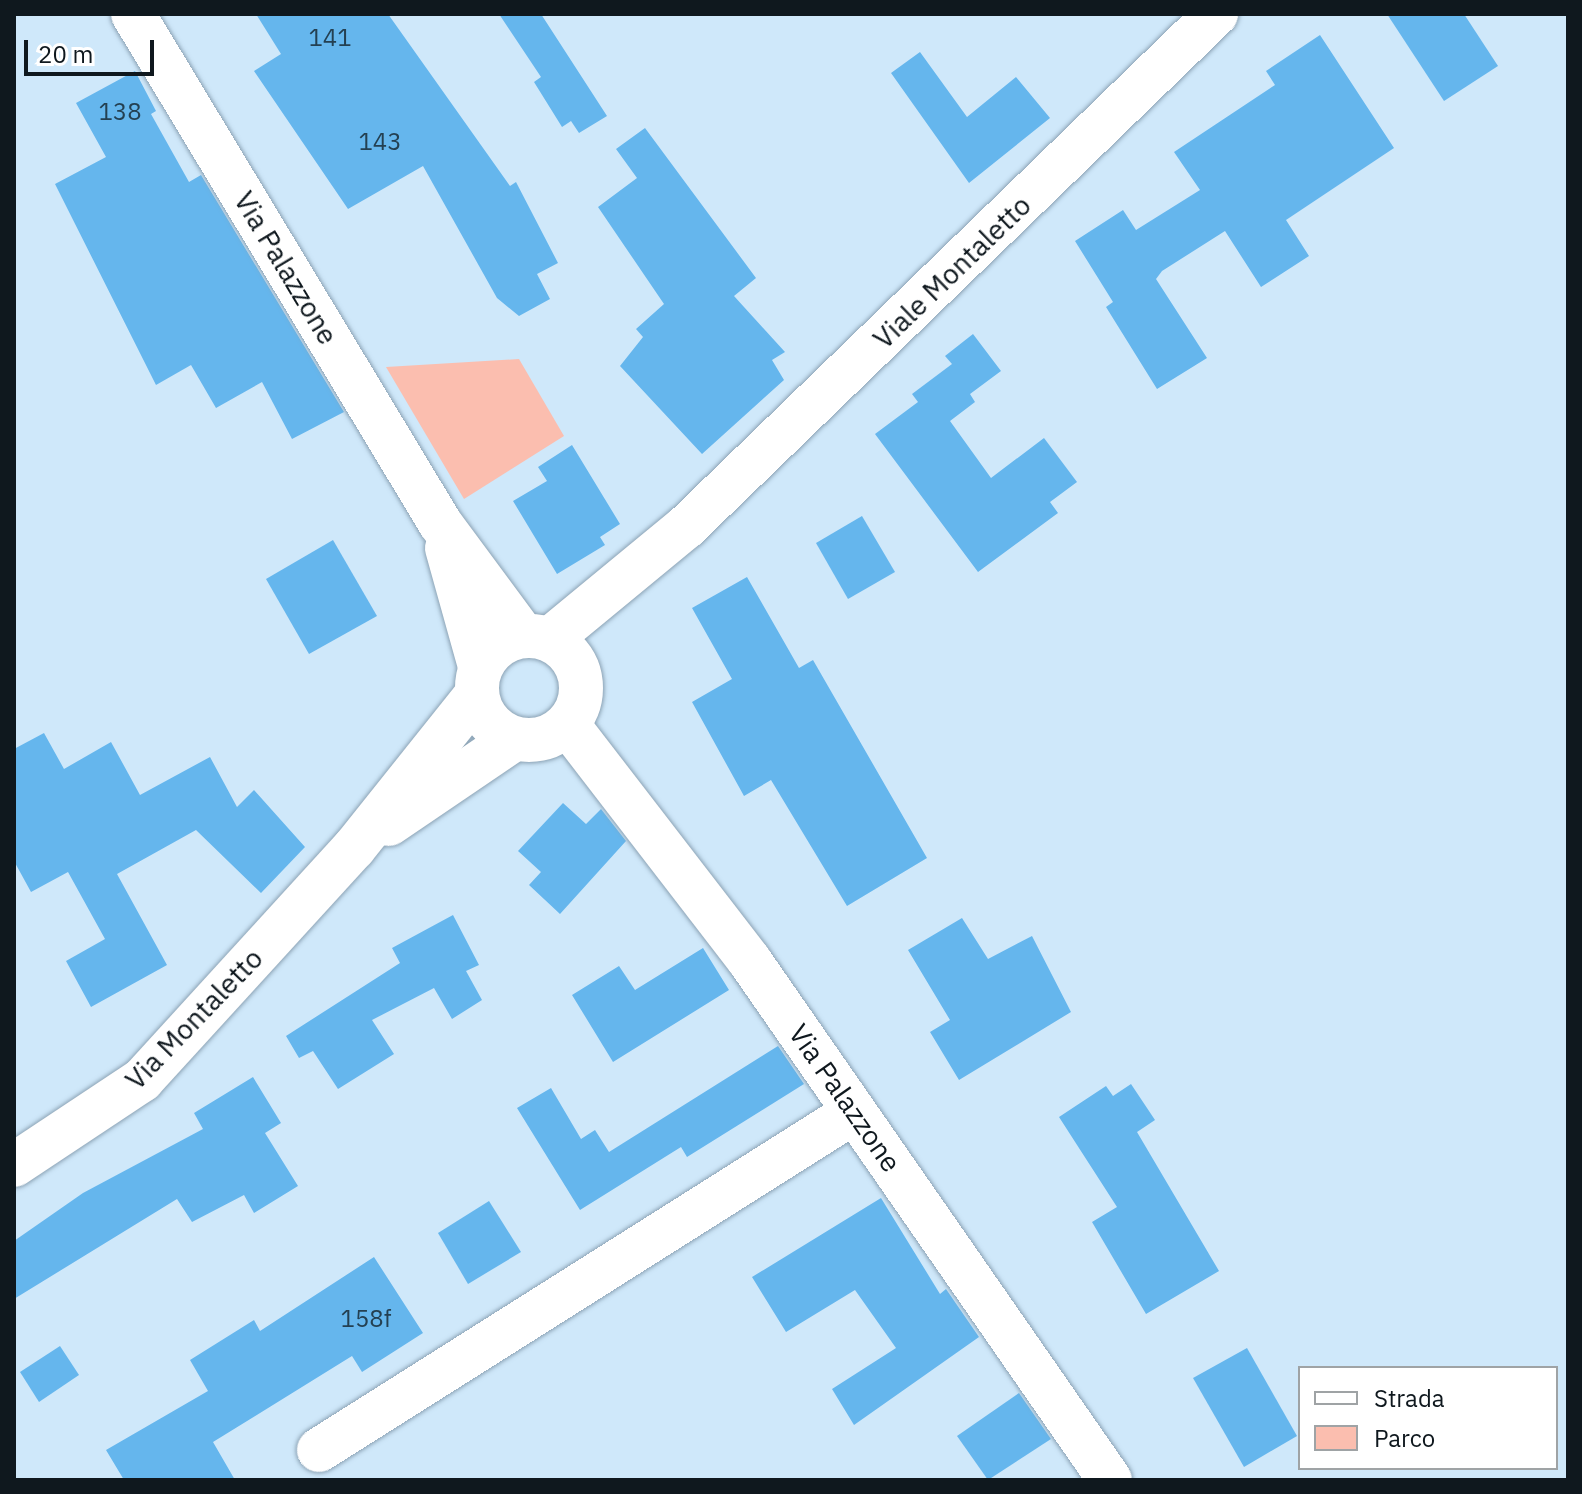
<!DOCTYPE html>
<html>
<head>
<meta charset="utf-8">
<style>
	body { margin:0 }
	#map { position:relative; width:1582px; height:1494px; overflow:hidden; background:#cfe8fa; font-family:"IBM Plex Sans",sans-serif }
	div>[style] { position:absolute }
	.green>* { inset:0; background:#fbbeaf }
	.building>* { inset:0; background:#65b6ed }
	.roads { filter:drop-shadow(0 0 2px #8ca3b5) drop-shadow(0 0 2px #8ca3b5) }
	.minor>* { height:44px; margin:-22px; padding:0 22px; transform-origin:22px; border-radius:22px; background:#fff }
	.minor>.ring { margin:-22px; padding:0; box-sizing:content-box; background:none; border:44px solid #fff; border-radius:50% }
	span { translate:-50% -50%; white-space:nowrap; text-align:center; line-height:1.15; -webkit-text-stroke:8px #fff; paint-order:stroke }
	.number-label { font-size:24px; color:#244052 }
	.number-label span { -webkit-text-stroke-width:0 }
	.street-label { font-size:28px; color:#0f181e }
	.frame { position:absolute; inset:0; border:16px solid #0f181e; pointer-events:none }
	.legend { position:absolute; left:1298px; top:1366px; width:260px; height:104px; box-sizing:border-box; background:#fff; border:2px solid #9fa3a5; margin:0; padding:10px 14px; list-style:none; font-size:24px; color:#0f181e }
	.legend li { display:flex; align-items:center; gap:16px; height:40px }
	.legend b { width:40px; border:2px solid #9fa3a5 }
	.scale { position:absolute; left:24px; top:40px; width:130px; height:36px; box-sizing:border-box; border:4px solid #0f181e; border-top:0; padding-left:10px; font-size:24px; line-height:28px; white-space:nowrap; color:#0f181e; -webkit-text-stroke:6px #fff; paint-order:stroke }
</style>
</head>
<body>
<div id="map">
	<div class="green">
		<div style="clip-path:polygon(519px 359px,564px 436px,464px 499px,386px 367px)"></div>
	</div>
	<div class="building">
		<div style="clip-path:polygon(256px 14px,388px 14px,510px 186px,516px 182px,558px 263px,537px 274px,550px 299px,519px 316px,497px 298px,423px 166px,348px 209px,254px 71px,281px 54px)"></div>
		<div style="clip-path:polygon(499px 14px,541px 14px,607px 116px,579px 133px,571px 121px,562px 127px,534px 82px,541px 77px)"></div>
		<div style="clip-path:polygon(1387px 14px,1464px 14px,1498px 66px,1444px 101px)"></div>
		<div style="clip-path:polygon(1320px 35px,1394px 148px,1286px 220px,1309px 256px,1261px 287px,1225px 231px,1162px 271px,1156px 279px,1207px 358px,1157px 389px,1106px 307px,1113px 302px,1075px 241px,1123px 210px,1136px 230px,1200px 190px,1174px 152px,1275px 85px,1266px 71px)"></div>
		<div style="clip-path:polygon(920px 52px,967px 117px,1016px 77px,1050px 118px,969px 183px,891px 73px)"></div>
		<div style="clip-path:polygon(135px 71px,156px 111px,151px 114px,189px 182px,201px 175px,344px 412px,292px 439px,262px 382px,216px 408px,191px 365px,156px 385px,55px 184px,106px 157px,76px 103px)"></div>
		<div style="clip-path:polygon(645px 128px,756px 278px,734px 296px,785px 352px,772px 360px,784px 380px,702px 454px,620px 366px,643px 337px,636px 329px,664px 304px,598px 207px,637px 178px,616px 149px)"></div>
		<div style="clip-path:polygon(973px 334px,1001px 371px,970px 394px,975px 402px,950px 421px,991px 478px,1044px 438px,1077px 482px,1050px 502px,1058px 513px,978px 572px,875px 434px,918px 402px,912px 394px,952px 364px,945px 356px)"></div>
		<div style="clip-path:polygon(572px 445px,620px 524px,600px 537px,605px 545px,557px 574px,513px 501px,547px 481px,538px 467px)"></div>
		<div style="clip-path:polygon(862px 516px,895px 572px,848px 599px,816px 543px)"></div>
		<div style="clip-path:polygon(333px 540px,377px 616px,309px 654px,266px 579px)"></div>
		<div style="clip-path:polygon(747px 577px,799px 668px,813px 660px,927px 858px,847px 906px,771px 780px,744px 796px,692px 702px,732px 679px,692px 608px)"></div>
		<div style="clip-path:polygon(44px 733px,64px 769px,111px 742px,140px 795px,210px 757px,237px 807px,254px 790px,305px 847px,261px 893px,196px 830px,117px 874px,167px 965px,91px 1007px,66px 961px,105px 939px,68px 872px,31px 892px,14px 861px,14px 749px)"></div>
		<div style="clip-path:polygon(563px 803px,586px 824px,601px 809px,626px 841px,560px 914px,529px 885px,541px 872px,518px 851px)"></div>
		<div style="clip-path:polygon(453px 915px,479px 965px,466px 971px,482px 1000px,452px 1019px,434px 988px,372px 1020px,394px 1054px,338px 1089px,313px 1051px,299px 1058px,286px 1036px,400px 963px,392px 948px)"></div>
		<div style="clip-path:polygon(962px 918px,988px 959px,1032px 936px,1071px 1012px,959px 1080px,930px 1032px,950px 1020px,908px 950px)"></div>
		<div style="clip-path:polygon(703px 948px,729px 990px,613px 1062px,572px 995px,619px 966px,635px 990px)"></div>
		<div style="clip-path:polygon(778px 1046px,804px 1084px,687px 1157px,681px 1147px,580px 1210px,517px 1108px,551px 1088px,581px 1139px,595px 1130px,609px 1152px)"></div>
		<div style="clip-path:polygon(253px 1077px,281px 1123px,265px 1133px,298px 1186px,254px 1213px,244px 1195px,192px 1222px,177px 1199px,14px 1299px,14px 1241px,83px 1193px,203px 1129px,194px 1113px)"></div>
		<div style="clip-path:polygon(1131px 1084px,1155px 1120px,1137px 1132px,1219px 1271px,1146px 1314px,1092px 1222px,1117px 1207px,1059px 1117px,1106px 1086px,1113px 1096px)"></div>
		<div style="clip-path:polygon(881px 1198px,940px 1294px,946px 1289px,979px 1337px,854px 1425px,832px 1389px,896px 1348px,855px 1290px,786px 1332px,752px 1277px)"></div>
		<div style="clip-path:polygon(489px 1201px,521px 1252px,468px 1284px,438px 1233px)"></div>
		<div style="clip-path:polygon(374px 1257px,423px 1333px,362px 1372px,352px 1356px,213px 1442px,235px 1480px,124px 1480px,106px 1450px,208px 1391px,190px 1360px,254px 1320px,260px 1331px)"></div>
		<div style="clip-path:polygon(60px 1346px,79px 1375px,39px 1402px,20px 1372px)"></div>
		<div style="clip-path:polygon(1247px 1348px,1297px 1436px,1244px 1467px,1193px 1378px)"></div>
		<div style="clip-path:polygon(1019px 1393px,1051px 1439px,988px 1480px,957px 1436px)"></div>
	</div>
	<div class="roads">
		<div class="minor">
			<div style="left:133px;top:14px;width:594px;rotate:58.9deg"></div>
			<div style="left:440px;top:523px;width:139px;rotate:53.5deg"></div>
			<div style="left:447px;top:548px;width:123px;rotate:74.4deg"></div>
			<div class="ring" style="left:477px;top:636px;width:60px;height:60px"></div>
			<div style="left:550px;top:639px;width:176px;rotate:-39.5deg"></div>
			<div style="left:686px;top:527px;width:738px;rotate:-44.07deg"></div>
			<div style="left:568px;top:725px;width:297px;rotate:52.4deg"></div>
			<div style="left:749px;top:960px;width:633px;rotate:55.23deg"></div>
			<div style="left:389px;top:824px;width:151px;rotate:-34.2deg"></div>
			<div style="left:14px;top:1165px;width:154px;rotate:-33.6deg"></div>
			<div style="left:142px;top:1080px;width:314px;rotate:-47.6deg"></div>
			<div style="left:354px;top:848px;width:196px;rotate:-51.4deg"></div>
			<div style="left:319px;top:1450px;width:633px;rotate:-32.28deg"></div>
		</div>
	</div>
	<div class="number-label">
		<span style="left:330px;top:38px">141</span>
		<span style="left:120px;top:112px">138</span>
		<span style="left:380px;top:142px">143</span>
		<span style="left:366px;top:1319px">158f</span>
	</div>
	<div class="street-label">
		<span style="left:286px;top:268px;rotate:59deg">Via Palazzone</span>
		<span style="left:952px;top:272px;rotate:-44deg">Viale Montaletto</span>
		<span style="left:194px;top:1019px;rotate:-46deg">Via Montaletto</span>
		<span style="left:845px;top:1098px;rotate:55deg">Via Palazzone</span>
	</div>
	<div class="frame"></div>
	<ul class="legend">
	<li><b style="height:10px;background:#fff"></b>Strada</li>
	<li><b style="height:22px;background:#fbbeaf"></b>Parco</li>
	</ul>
	<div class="scale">20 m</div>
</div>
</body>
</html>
